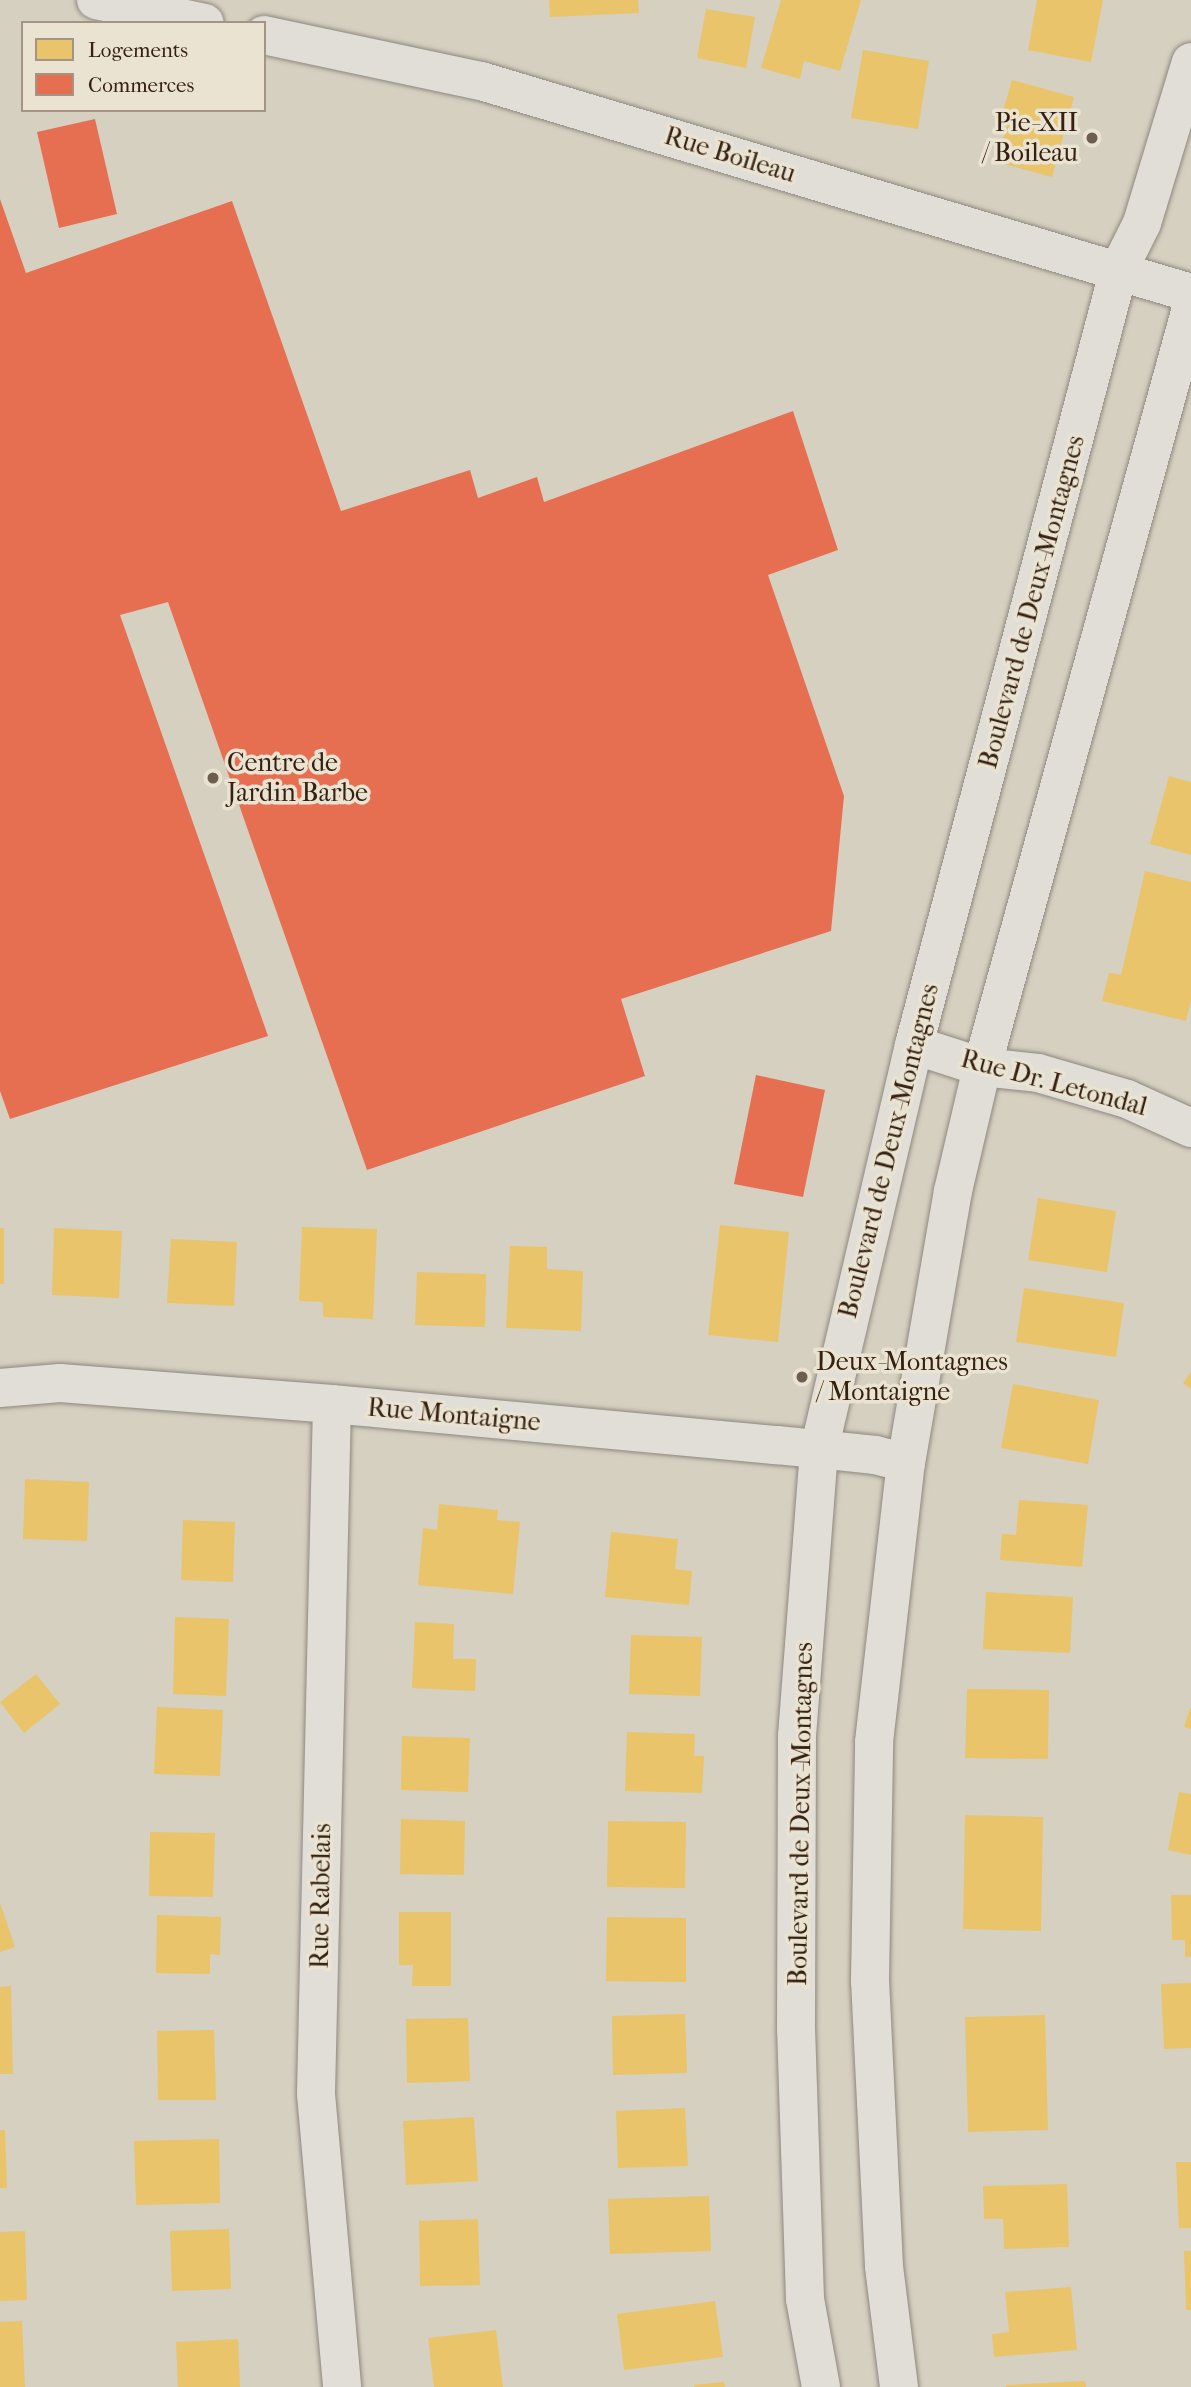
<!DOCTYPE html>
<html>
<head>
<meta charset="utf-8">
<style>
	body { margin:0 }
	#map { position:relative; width:1191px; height:2387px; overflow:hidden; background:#d6d0c1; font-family:"IM FELL French Canon",serif }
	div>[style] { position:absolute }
	.homes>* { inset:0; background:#e9c46a }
	.shops>* { inset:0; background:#e76f51 }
	.roads { filter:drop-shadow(0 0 2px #8e887e) drop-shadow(0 0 2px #8e887e) }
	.minor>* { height:38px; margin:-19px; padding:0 19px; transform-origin:19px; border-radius:19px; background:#e0ded6 }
	.tertiary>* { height:38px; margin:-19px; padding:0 19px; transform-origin:19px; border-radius:19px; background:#e0ded6 }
	.dots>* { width:19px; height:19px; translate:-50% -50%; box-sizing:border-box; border:4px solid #eae3d2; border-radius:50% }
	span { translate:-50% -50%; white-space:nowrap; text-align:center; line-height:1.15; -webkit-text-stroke:7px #eae3d2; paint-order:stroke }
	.poi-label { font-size:26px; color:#352011 }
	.right { translate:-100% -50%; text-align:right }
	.left { translate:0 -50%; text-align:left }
	.street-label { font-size:26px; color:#352011 }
	.legend { position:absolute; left:21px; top:21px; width:245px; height:91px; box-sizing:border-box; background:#eae3d2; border:2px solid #a29585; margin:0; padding:9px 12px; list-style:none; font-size:21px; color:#352011 }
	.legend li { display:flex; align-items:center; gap:14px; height:35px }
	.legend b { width:35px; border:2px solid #a29585 }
</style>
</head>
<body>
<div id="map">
	<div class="homes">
		<div style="clip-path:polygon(549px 0,638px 0,639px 13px,550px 17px)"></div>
		<div style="clip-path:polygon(781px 0,861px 0,840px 71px,804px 61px,800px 79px,761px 68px)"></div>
		<div style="clip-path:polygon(1037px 0,1103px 0,1091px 62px,1028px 50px)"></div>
		<div style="clip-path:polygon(706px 9px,755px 17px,746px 68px,697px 58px)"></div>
		<div style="clip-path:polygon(863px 50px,929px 61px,918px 129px,851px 118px)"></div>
		<div style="clip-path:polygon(1012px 80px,1074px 97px,1052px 177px,997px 162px,1007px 124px,1000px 122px)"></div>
		<div style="clip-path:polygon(1169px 776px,1191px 782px,1191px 855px,1150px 844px)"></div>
		<div style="clip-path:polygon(1145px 871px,1191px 882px,1191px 1001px,1186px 1021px,1102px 1001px,1109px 973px,1121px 975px)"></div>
		<div style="clip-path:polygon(1038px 1198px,1116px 1211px,1107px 1272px,1028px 1260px)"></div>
		<div style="clip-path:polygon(720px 1225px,789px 1232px,778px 1342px,708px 1335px)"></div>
		<div style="clip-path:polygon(302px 1227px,377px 1229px,373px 1319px,323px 1317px,323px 1302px,299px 1301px)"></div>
		<div style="clip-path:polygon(0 1228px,4px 1228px,4px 1284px,0 1284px)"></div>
		<div style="clip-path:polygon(54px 1228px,122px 1231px,119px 1298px,52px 1295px)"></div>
		<div style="clip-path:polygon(171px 1239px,237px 1242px,234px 1306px,167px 1303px)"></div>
		<div style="clip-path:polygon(510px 1246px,547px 1247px,547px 1269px,583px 1271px,581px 1331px,506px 1328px)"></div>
		<div style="clip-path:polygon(417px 1272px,486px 1274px,485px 1327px,415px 1325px)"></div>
		<div style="clip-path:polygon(1024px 1288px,1124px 1303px,1116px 1357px,1016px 1342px)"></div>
		<div style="clip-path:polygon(1191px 1372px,1191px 1389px,1183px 1383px)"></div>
		<div style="clip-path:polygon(1013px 1384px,1099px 1400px,1088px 1464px,1001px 1448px)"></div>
		<div style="clip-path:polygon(25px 1479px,89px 1482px,87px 1541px,23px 1539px)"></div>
		<div style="clip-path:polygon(1019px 1500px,1088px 1505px,1082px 1567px,1000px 1560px,1002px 1534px,1016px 1535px)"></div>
		<div style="clip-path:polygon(439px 1504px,498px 1510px,497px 1520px,520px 1522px,513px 1594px,418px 1585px,423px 1528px,437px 1530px)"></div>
		<div style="clip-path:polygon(183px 1520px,235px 1522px,233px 1582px,181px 1580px)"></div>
		<div style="clip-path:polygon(611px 1532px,678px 1539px,675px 1569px,692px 1571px,689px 1605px,605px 1597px)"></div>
		<div style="clip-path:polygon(986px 1592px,1073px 1597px,1070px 1653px,983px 1649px)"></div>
		<div style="clip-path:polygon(175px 1617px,229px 1619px,226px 1696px,173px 1694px)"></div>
		<div style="clip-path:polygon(415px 1622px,454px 1624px,453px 1659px,476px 1659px,475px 1691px,412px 1688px)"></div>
		<div style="clip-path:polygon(631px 1635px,702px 1637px,700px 1696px,629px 1694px)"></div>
		<div style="clip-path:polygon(36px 1674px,60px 1704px,24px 1733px,0 1702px)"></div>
		<div style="clip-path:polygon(967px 1689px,1049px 1690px,1048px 1759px,965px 1758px)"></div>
		<div style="clip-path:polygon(157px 1707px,223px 1710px,220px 1776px,154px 1774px)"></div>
		<div style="clip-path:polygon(1190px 1708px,1191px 1708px,1191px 1729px,1184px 1727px)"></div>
		<div style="clip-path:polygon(627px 1732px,695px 1734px,694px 1756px,704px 1756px,702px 1793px,625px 1791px)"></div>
		<div style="clip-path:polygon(402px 1736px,470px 1738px,468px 1792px,401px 1790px)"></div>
		<div style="clip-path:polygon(1179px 1792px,1191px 1794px,1191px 1855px,1168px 1850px)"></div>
		<div style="clip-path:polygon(965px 1815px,1043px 1817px,1041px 1931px,963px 1929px)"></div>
		<div style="clip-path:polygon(401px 1819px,465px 1821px,464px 1875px,400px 1874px)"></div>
		<div style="clip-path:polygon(608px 1821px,686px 1822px,685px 1888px,607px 1887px)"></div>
		<div style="clip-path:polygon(150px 1832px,215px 1833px,213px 1897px,149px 1896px)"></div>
		<div style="clip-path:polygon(1171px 1895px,1191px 1895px,1191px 1957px,1185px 1957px,1185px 1940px,1172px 1940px)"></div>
		<div style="clip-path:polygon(0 1903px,15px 1947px,0 1952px)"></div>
		<div style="clip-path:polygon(399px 1912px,451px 1912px,451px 1986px,412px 1986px,413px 1965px,399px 1965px)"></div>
		<div style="clip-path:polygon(157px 1915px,221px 1917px,220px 1955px,210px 1954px,210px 1974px,156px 1973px)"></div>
		<div style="clip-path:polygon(607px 1917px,686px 1918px,686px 1982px,606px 1981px)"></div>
		<div style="clip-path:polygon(1191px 1983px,1191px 2048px,1164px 2049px,1161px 1984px)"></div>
		<div style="clip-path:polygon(11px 1986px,13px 2074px,0 2074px,0 1987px)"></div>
		<div style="clip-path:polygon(685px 2014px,687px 2073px,613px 2075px,612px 2016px)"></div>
		<div style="clip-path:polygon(1045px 2015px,1048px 2130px,968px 2132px,965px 2017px)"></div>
		<div style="clip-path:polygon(468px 2018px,470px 2081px,407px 2083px,406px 2019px)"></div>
		<div style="clip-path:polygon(214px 2030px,216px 2100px,158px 2100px,157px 2031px)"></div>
		<div style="clip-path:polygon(685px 2108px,688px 2166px,618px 2168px,616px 2111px)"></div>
		<div style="clip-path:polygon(474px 2117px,478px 2181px,406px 2185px,403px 2121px)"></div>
		<div style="clip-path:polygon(0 2130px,5px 2130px,7px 2188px,0 2188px)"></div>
		<div style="clip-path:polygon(219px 2139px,220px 2203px,136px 2205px,134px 2141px)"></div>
		<div style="clip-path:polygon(1176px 2162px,1191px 2162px,1191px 2228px,1179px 2228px)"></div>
		<div style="clip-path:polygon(1067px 2184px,1069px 2247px,1004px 2249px,1003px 2219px,984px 2219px,983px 2186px)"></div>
		<div style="clip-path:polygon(709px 2196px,711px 2251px,610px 2254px,608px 2199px)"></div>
		<div style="clip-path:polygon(478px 2219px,480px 2285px,420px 2286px,419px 2221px)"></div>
		<div style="clip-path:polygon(229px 2229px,231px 2289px,172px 2291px,170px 2231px)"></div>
		<div style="clip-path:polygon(25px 2231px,27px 2300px,0 2301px,0 2232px)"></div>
		<div style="clip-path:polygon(1184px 2251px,1191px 2251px,1191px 2310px,1186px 2310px)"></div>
		<div style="clip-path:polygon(1071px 2287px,1077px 2350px,994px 2357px,992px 2334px,1009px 2332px,1005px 2292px)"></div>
		<div style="clip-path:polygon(715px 2301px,723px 2357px,624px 2370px,617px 2314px)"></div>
		<div style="clip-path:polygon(22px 2321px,25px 2387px,0 2387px,0 2322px)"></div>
		<div style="clip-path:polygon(496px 2330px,503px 2387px,434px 2387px,428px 2338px)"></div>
		<div style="clip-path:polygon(238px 2339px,240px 2387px,178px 2387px,176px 2342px)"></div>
		<div style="clip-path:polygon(1085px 2381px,1086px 2387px,1006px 2387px,1006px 2385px)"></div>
		<div style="clip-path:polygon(724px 2382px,725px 2387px,694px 2387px,694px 2385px)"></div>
	</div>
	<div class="shops">
		<div style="clip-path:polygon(95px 119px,117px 214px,59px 228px,37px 132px)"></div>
		<div style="clip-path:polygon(0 199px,26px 273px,232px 201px,341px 511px,470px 470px,478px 498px,537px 477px,544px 502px,793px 411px,838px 550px,768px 575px,844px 796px,831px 931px,621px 999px,645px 1076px,367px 1170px,168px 602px,120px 615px,268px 1036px,10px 1119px,0 1091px)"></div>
		<div style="clip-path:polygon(756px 1075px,825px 1090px,803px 1197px,734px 1184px)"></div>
	</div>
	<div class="roads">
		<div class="minor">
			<div style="left:96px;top:0;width:111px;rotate:11.9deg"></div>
			<div style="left:264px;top:35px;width:222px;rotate:12deg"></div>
			<div style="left:481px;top:81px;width:741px;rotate:16.63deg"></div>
			<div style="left:914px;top:1045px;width:71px;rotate:17.9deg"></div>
			<div style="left:982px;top:1067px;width:56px;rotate:6.1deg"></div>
			<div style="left:1038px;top:1073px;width:93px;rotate:16.3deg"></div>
			<div style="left:1127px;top:1099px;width:70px;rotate:24.4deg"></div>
			<div style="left:0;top:1388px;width:60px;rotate:-4.8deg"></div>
			<div style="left:60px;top:1383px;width:273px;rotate:4.4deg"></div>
			<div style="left:332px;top:1404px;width:447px;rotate:5.3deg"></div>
			<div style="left:777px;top:1445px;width:99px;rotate:5.8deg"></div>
			<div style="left:875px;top:1455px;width:32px;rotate:14deg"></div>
			<div style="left:332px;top:1404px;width:690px;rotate:91.33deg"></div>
			<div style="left:316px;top:2094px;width:294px;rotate:84.9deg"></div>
		</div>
		<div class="tertiary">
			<div style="left:821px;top:2387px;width:89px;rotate:-100.3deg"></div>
			<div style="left:805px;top:2299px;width:271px;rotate:-91.9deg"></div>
			<div style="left:796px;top:2028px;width:292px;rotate:-89.8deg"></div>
			<div style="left:797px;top:1736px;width:287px;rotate:-85.6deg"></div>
			<div style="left:819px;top:1450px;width:416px;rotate:-76.8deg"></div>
			<div style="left:914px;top:1045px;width:803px;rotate:-75.2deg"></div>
			<div style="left:1119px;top:269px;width:51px;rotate:-63.4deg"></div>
			<div style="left:1142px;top:223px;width:168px;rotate:-73.1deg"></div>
			<div style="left:899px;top:2387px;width:122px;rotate:-97.1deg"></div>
			<div style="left:884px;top:2266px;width:285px;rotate:-92.8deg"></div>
			<div style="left:870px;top:1981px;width:239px;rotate:-89deg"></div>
			<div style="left:874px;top:1742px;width:281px;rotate:-83.5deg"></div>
			<div style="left:906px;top:1463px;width:276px;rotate:-80.2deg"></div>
			<div style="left:953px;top:1191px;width:127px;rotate:-76.8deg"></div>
			<div style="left:982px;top:1067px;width:787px;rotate:-74.6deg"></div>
		</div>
	</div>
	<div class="dots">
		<div style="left:1092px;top:138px;background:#6d5e4f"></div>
		<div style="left:213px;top:778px;background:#6d5e4f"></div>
		<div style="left:802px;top:1377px;background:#6d5e4f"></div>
	</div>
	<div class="poi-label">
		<span class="right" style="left:1078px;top:138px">Pie-XII<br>/ Boileau</span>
		<span class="left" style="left:227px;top:778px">Centre de<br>Jardin Barbe</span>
		<span class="left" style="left:816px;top:1377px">Deux-Montagnes<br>/ Montaigne</span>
	</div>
	<div class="street-label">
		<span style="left:730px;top:155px;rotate:17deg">Rue Boileau</span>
		<span style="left:1032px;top:602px;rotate:-75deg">Boulevard de Deux-Montagnes</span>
		<span style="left:1054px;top:1083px;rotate:15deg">Rue Dr. Letondal</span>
		<span style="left:889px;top:1151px;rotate:-76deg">Boulevard de Deux-Montagnes</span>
		<span style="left:454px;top:1415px;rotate:5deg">Rue Montaigne</span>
		<span style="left:801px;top:1814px;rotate:-89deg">Boulevard de Deux-Montagnes</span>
		<span style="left:321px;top:1896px;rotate:-89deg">Rue Rabelais</span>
	</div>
	<ul class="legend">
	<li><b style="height:19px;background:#e9c46a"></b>Logements</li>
	<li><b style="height:19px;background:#e76f51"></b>Commerces</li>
	</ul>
</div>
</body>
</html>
